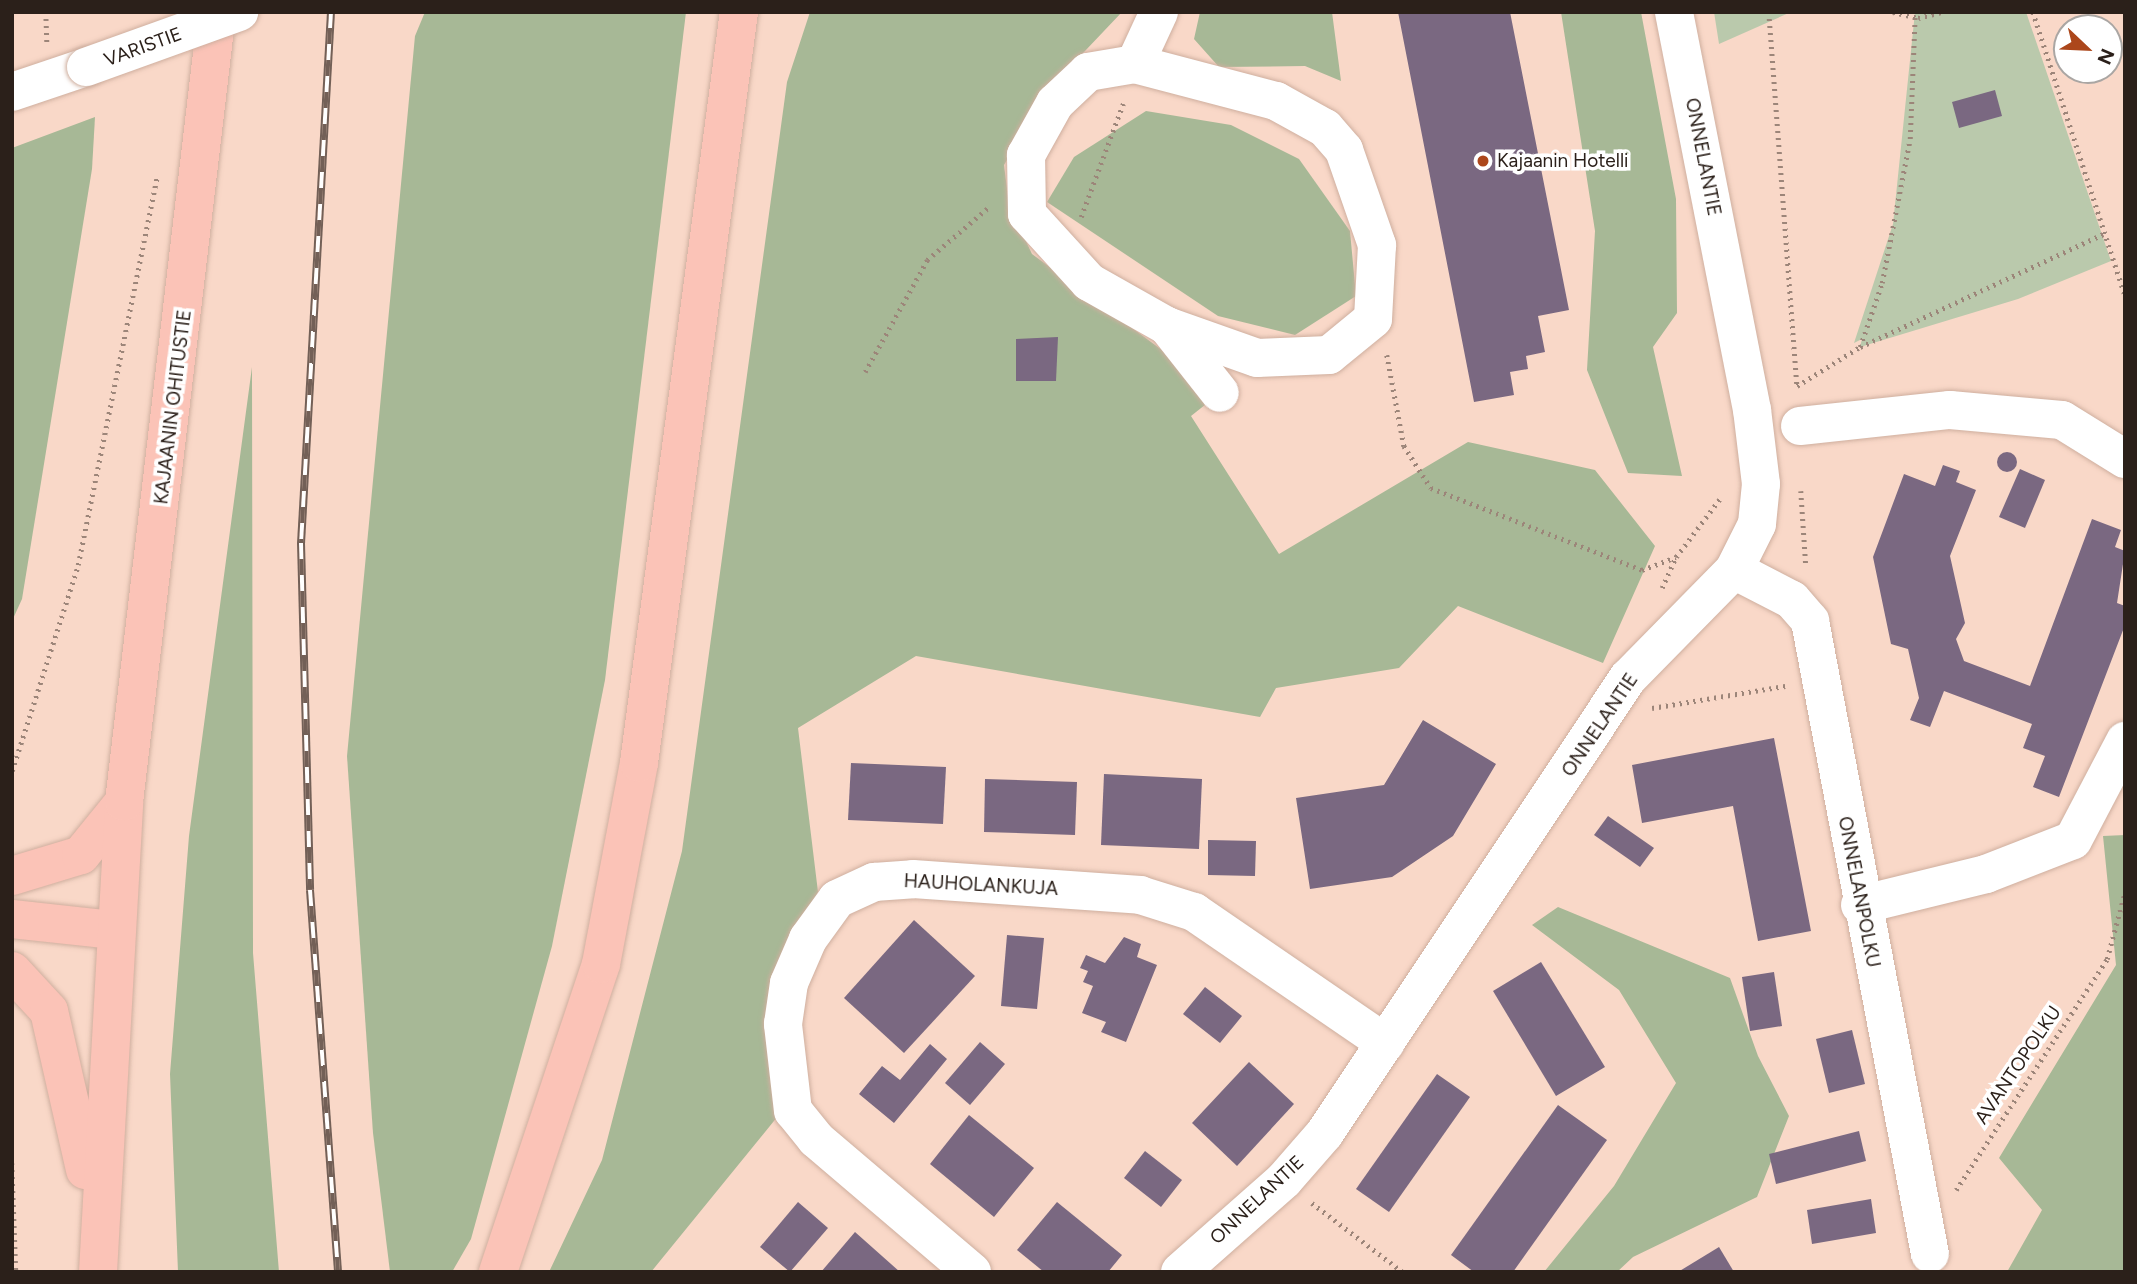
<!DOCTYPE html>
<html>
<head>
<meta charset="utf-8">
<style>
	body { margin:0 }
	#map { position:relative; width:2137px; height:1284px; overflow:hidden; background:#f9d8c8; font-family:Figtree,sans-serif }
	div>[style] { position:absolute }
	.green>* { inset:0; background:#bac9ac }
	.forest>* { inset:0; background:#a7b896 }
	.building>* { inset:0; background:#7a6881 }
	.round { border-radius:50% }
	.path>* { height:4.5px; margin-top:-2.25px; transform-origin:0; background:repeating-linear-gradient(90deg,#9c8579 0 2px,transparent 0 7px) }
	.roads { filter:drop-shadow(0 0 2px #cfaf9f) drop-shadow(0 0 2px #cfaf9f) }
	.minor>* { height:38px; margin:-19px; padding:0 19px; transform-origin:19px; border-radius:19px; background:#fff }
	.highway>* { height:38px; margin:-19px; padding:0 19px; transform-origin:19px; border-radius:19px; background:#fbc3b7 }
	.rail>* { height:8px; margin-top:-4px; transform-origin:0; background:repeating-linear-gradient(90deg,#fff 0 16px,#736057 0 32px); box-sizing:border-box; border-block:2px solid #736057 }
	.bridges { filter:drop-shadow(0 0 2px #cfaf9f) drop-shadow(0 0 2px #cfaf9f) }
	.minor-bridge>* { height:38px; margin:-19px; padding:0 19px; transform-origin:19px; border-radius:19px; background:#fff }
	.dots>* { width:19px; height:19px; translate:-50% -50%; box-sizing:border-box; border:4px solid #fff; border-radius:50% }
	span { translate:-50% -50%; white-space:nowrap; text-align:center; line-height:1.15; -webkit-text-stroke:7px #fff; paint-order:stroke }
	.street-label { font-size:19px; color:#2b201a }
	.poi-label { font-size:19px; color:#2b201a }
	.left { translate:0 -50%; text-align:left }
	.frame { position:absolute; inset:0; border:14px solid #2b201a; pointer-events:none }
	.north { position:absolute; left:2053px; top:14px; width:70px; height:70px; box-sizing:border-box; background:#fff; border:2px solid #aaa6a3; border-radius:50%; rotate:113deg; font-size:19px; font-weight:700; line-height:28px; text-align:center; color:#2b201a }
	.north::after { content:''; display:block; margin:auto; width:24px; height:32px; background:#ac471b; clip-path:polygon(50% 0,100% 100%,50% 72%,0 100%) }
</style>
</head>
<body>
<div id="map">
	<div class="green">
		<div style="clip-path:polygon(1714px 12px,1791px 12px,1719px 44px)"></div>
		<div style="clip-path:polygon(1915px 12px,2026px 12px,2111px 261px,2018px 299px,1860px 347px,1862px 339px,1854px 343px,1893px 224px)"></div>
	</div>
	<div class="forest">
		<div style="clip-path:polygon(425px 12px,686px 12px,605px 680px,552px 946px,471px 1239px,452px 1272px,390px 1272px,373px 1133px,347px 756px,415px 36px)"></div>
		<div style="clip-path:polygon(810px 12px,1122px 12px,1048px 90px,1004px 165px,1009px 205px,1032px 254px,1220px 393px,1191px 416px,1279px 554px,1468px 442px,1595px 470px,1655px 546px,1603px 663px,1458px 606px,1399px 668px,1276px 688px,1260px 717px,916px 656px,798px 728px,818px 892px,787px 946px,778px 1116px,651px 1272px,549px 1272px,602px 1160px,682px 851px,787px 82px)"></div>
		<div style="clip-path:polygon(1200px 12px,1332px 12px,1341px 81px,1305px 66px,1219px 67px,1194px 39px)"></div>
		<div style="clip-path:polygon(1561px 12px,1641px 12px,1676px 199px,1677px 313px,1653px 347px,1682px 476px,1628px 473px,1587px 370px,1595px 231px)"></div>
		<div style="clip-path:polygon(1146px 111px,1231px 125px,1299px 159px,1350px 231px,1356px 296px,1295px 335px,1218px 316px,1047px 202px,1074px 157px)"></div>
		<div style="clip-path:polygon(95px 117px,92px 169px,22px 599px,12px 621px,12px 148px)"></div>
		<div style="clip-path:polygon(252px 367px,253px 953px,279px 1272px,178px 1272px,170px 1074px,189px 836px)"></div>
		<div style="clip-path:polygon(2125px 835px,2125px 1272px,2007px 1272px,2042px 1210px,1999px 1158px,2116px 965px,2103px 836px)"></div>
		<div style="clip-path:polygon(1558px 907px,1730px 978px,1758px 1056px,1789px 1116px,1757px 1197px,1633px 1257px,1617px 1272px,1544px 1272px,1614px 1186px,1676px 1083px,1619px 990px,1532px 925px)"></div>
	</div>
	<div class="building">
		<div style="clip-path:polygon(1398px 12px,1510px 12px,1569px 310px,1538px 316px,1545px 352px,1526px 356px,1528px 369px,1510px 372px,1514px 395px,1474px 402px)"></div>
		<div style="clip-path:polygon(1995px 90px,2002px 116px,1959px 128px,1952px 102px)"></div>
		<div style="clip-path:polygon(1058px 337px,1056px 381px,1016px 381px,1016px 339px)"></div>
		<div class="round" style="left:1997px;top:452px;width:20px;height:20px"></div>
		<div style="clip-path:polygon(1943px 465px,1960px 471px,1956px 482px,1976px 490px,1950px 556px,1965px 623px,1956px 639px,1964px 661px,2030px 686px,2092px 519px,2121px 530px,2115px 547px,2125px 551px,2117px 603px,2125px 606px,2125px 625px,2059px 797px,2033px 787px,2045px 756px,2023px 748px,2032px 724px,1944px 691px,1930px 727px,1910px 720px,1919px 698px,1908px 649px,1891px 644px,1873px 557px,1904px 474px,1935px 486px)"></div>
		<div style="clip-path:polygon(2020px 469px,2045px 480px,2025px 528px,1999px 517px)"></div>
		<div style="clip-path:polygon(1423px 720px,1496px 764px,1453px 836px,1392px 877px,1310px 889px,1296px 798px,1384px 785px)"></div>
		<div style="clip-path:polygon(1774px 738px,1811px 931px,1758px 941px,1733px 806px,1642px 823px,1632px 765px)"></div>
		<div style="clip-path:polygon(851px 763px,946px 767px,943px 824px,848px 820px)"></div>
		<div style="clip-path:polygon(1104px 774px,1202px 779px,1199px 849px,1101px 845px)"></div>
		<div style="clip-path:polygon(985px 779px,1077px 782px,1075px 835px,984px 832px)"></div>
		<div style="clip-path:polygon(1608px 816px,1654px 848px,1640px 867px,1594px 835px)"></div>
		<div style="clip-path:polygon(1208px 840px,1256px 841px,1255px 876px,1208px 875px)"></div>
		<div style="clip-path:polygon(914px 920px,975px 976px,904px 1053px,844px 998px)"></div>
		<div style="clip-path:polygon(1007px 935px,1044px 938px,1037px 1009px,1001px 1006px)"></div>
		<div style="clip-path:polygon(1124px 937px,1141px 944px,1137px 957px,1157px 965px,1126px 1042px,1101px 1032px,1106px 1022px,1082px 1013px,1093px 986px,1083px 982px,1088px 971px,1080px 968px,1086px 955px,1105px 963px)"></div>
		<div style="clip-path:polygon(1541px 962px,1605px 1067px,1556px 1096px,1493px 991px)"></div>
		<div style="clip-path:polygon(1774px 972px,1782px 1026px,1750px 1031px,1742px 977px)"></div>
		<div style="clip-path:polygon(1205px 987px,1242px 1016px,1220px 1043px,1183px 1014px)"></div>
		<div style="clip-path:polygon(1852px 1030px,1865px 1084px,1829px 1093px,1816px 1039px)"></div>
		<div style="clip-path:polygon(980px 1042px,1005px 1064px,970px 1105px,945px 1083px)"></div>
		<div style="clip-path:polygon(930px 1044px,947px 1059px,894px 1123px,859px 1094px,882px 1066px,900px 1080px)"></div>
		<div style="clip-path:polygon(1249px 1062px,1294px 1104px,1237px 1166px,1192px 1123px)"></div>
		<div style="clip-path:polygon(1437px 1074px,1470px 1097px,1389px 1212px,1356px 1189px)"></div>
		<div style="clip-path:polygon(1558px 1105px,1607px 1140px,1513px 1272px,1474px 1272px,1451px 1255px)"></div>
		<div style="clip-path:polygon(969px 1115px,1034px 1168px,994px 1217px,930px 1164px)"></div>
		<div style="clip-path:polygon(1859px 1131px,1866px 1161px,1776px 1184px,1769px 1154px)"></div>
		<div style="clip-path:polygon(1145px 1151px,1182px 1180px,1161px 1207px,1124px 1178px)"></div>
		<div style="clip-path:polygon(1871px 1199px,1876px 1233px,1812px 1244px,1807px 1210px)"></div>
		<div style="clip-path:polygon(798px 1202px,828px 1228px,790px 1272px,760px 1247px)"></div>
		<div style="clip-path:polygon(1057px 1202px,1122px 1255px,1108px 1272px,1044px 1272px,1017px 1250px)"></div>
		<div style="clip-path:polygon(855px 1232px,900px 1272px,821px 1272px)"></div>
		<div style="clip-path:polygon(1719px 1247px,1734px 1272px,1678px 1272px)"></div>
	</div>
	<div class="path">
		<div style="left:46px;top:12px;width:31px;rotate:88deg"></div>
		<div style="left:1769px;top:12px;width:377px;rotate:85.7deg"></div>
		<div style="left:1893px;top:12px;width:26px;rotate:13deg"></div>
		<div style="left:1918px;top:18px;width:25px;rotate:-14deg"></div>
		<div style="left:2033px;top:12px;width:298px;rotate:72deg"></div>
		<div style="left:1081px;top:217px;width:121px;rotate:-69.6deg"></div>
		<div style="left:1860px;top:347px;width:268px;rotate:-24.9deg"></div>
		<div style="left:1387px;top:355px;width:93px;rotate:79.4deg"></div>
		<div style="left:1404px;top:446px;width:50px;rotate:57.3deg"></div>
		<div style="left:1431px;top:488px;width:226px;rotate:21.2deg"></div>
		<div style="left:1642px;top:570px;width:36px;rotate:-21deg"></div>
		<div style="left:865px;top:372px;width:128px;rotate:-61deg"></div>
		<div style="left:927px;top:260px;width:82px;rotate:-40.5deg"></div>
		<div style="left:1797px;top:386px;width:74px;rotate:-31.8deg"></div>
		<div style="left:1860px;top:347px;width:68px;rotate:-71deg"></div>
		<div style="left:1882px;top:283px;width:147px;rotate:-79deg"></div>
		<div style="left:1910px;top:139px;width:127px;rotate:-87.7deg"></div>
		<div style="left:1801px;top:491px;width:75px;rotate:86.2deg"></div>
		<div style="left:1662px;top:588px;width:34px;rotate:-66deg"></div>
		<div style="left:1676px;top:557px;width:76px;rotate:-53deg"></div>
		<div style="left:1652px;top:708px;width:135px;rotate:-9.4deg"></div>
		<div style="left:12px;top:771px;width:216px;rotate:-72.2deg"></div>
		<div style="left:78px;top:565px;width:397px;rotate:-78.5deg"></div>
		<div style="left:12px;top:1163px;width:109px;rotate:87.9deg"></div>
		<div style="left:1956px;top:1190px;width:276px;rotate:-56.8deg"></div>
		<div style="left:2107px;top:959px;width:69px;rotate:-75deg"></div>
		<div style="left:1312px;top:1203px;width:114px;rotate:37.2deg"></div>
	</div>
	<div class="roads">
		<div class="minor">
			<div style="left:1159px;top:12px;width:57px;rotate:114.8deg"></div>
			<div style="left:1135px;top:64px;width:48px;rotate:170.3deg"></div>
			<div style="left:1088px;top:72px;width:45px;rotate:136.8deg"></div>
			<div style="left:1055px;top:103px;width:60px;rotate:119.1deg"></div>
			<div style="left:1026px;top:155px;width:59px;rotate:89deg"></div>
			<div style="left:1027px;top:214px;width:92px;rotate:47.6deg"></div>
			<div style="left:1089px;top:282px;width:90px;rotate:29.4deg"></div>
			<div style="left:1167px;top:326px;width:85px;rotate:51.7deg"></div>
			<div style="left:1135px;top:64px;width:146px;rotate:14.7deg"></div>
			<div style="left:1276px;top:101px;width:56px;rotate:28.9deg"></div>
			<div style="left:1325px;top:128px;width:29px;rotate:49deg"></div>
			<div style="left:1344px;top:150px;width:101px;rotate:70.8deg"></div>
			<div style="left:1377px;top:245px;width:74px;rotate:93.1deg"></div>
			<div style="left:1373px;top:319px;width:57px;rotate:140.7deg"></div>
			<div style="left:1329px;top:355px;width:72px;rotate:177.6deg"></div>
			<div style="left:1257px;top:358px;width:96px;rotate:-160.4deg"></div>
			<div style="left:12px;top:92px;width:78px;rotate:-18.7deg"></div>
			<div style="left:1800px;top:426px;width:151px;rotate:-6.1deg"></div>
			<div style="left:1950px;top:410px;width:112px;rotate:5.1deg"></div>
			<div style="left:2062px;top:420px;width:74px;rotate:31.8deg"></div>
			<div style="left:1734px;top:570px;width:65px;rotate:27.3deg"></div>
			<div style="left:1792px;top:600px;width:28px;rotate:49deg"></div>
			<div style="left:1810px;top:621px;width:644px;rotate:79.27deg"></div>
			<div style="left:1860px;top:905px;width:130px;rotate:-13.8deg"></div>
			<div style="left:1986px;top:874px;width:93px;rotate:-21.3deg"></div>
			<div style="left:2073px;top:840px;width:112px;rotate:-62.3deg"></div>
			<div style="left:972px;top:1272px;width:205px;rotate:-139.6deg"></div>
			<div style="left:816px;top:1139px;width:36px;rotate:-129deg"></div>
			<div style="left:793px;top:1111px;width:88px;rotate:-96.6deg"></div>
			<div style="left:783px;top:1024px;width:41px;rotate:-81.7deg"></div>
			<div style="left:789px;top:983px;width:48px;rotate:-66.6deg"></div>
			<div style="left:808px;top:939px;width:49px;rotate:-54.1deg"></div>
			<div style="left:837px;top:899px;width:41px;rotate:-24.7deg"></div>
			<div style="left:874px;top:882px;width:39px;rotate:-4deg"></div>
			<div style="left:913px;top:879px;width:228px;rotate:4deg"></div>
			<div style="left:1140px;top:895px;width:57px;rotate:17.5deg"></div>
			<div style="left:1194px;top:912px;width:232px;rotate:34.4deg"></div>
			<div style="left:1180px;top:1272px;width:139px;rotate:-41.5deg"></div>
			<div style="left:1284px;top:1180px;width:62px;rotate:-48.9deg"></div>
			<div style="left:1325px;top:1133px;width:547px;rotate:-56.34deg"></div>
			<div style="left:1628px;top:678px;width:151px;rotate:-45.5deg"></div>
			<div style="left:1734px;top:570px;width:51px;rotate:-63.4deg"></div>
			<div style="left:1757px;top:524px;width:40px;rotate:-84.3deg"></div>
			<div style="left:1761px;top:484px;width:75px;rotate:-96.9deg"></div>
			<div style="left:1752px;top:410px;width:406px;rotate:-101.1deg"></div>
		</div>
		<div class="highway">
			<div style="left:12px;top:876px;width:72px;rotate:-16.9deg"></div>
			<div style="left:81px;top:855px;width:68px;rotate:-50.9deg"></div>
			<div style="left:12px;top:919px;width:103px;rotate:6.2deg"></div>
			<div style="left:12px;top:971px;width:54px;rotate:47.2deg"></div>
			<div style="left:49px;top:1011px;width:163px;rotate:77.2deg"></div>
			<div style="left:98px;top:1272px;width:471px;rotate:-86.8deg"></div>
			<div style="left:124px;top:802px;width:795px;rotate:-83.29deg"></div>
			<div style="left:498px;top:1272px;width:325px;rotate:-71.5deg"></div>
			<div style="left:601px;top:964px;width:205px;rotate:-79.3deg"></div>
			<div style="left:639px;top:763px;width:758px;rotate:-82.42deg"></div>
		</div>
	</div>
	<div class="rail">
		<div style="left:331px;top:12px;width:532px;rotate:93.23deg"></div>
		<div style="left:301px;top:543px;width:347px;rotate:88.5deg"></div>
		<div style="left:310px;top:890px;width:383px;rotate:85.8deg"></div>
	</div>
	<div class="bridges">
		<div class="minor-bridge">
			<div style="left:86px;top:67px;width:163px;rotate:-19.8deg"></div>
		</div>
	</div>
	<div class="dots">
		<div style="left:1483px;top:161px;background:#ac471b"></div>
	</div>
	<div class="street-label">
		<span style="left:143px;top:47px;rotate:-20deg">VARISTIE</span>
		<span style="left:1703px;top:157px;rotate:79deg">ONNELANTIE</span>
		<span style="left:173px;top:407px;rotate:-83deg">KAJAANIN OHITUSTIE</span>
		<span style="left:1600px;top:725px;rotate:-56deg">ONNELANTIE</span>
		<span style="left:981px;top:885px;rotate:3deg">HAUHOLANKUJA</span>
		<span style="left:1859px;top:892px;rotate:79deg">ONNELANPOLKU</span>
		<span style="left:2018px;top:1065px;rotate:-56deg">AVANTOPOLKU</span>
		<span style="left:1257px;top:1200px;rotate:-43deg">ONNELANTIE</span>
	</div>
	<div class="poi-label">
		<span class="left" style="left:1497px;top:161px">Kajaanin Hotelli</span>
	</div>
	<div class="frame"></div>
	<div class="north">N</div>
</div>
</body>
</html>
